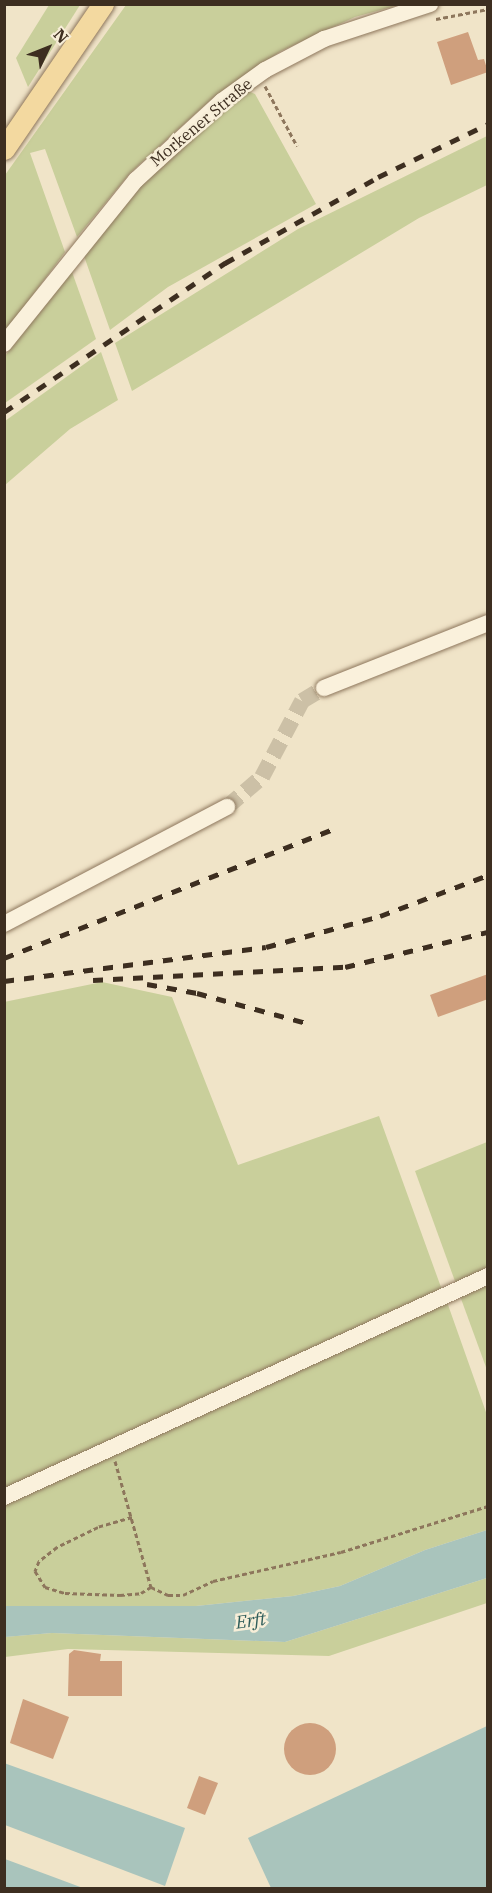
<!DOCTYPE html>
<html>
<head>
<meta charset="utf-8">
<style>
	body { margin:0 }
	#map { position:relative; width:492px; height:1893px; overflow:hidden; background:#f0e4c8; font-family:"IBM Plex Serif",serif }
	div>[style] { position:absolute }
	.green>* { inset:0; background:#c9cf9b }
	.water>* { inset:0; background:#a9c4bc }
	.building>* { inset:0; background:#cf9f7d }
	.round { border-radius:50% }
	.minor-tunnel>* { height:16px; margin-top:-8px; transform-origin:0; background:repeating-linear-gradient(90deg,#ccc0a6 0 16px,transparent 0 24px) }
	.path>* { height:3px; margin-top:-1.5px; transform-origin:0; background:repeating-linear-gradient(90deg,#8d765c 0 4.5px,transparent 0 7.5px) }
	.roads { filter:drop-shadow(0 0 2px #8d765c) drop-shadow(0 0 2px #8d765c) }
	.minor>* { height:16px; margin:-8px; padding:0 8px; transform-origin:8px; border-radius:8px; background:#faf1dc }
	.major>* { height:21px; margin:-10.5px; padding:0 10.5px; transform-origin:10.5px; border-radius:10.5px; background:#f3d9a0 }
	.rail>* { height:4.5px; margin-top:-2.25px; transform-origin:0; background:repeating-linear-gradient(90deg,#3d2e20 0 10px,transparent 0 20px) }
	span { translate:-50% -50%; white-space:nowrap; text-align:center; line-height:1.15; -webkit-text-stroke:5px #f7eed8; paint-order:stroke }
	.street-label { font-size:16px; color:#3d2e20 }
	.water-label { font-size:18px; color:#2f5d5a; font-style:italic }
	.frame { position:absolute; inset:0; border:6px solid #3d2e20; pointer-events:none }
	.north { position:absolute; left:18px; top:18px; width:60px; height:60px; -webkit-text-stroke:4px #f7eed8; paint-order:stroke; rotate:47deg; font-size:16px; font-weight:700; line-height:24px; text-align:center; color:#3d2e20 }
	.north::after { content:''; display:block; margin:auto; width:21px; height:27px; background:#3d2e20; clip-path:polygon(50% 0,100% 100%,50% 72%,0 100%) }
</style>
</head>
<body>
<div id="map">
	<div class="green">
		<div style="clip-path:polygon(49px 5px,80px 5px,28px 87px,16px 58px)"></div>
		<div style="clip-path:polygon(126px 5px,399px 5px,355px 17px,281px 51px,215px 96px,131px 172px,77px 237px,45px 149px,30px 153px,65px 252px,5px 332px,5px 175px)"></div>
		<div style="clip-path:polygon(248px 91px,255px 94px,316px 204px,168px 287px,110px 330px,84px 256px,147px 179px)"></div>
		<div style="clip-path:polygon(487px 136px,487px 185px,419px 218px,132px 391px,115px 343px,298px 229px)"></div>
		<div style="clip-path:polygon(72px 272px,96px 339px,5px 403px,5px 356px)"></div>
		<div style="clip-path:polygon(101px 352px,118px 400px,70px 429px,5px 485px,5px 421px)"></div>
		<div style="clip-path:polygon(102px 982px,172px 997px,238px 1165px,379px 1116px,442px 1290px,5px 1491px,4px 1002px)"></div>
		<div style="clip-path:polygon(487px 1142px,487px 1269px,456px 1284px,415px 1171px)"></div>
		<div style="clip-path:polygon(487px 1283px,487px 1370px,460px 1296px)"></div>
		<div style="clip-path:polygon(447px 1302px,487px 1415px,487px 1530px,425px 1550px,340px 1586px,293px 1596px,196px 1606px,5px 1606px,4px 1502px)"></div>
		<div style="clip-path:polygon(487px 1578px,487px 1603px,329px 1656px,68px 1649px,5px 1657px,4px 1637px,52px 1633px,285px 1642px)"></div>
	</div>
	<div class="water">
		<div style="clip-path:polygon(487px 1530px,487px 1578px,285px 1642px,52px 1633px,5px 1637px,5px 1606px,196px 1606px,293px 1596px,340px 1586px,425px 1550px)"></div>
		<div style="clip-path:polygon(487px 1726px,487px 1888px,271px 1888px,248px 1838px)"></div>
		<div style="clip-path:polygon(4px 1763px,185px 1828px,165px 1886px,5px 1825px)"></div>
		<div style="clip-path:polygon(5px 1859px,83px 1888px,5px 1888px)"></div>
	</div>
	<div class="building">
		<div style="clip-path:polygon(468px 32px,478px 60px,484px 59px,488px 72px,451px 85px,437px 42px)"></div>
		<div style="clip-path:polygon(488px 974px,488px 999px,438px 1017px,430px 995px)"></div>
		<div style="clip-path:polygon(74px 1650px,101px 1654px,100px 1661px,122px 1661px,122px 1696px,68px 1696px,69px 1654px)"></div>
		<div style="clip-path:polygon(23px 1699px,69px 1717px,53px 1759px,10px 1743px)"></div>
		<div class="round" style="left:284px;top:1723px;width:52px;height:52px"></div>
		<div style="clip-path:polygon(199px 1776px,218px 1783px,205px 1815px,187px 1808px)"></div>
	</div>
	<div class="minor-tunnel">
		<div style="left:227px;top:807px;width:46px;rotate:-40.6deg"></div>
		<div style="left:262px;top:777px;width:86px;rotate:-62.2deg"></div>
		<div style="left:302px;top:701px;width:26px;rotate:-31deg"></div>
	</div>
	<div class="path">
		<div style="left:436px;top:19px;width:53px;rotate:-10.9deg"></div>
		<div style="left:265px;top:86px;width:68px;rotate:61.9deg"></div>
		<div style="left:115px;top:1461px;width:131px;rotate:74.1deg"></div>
		<div style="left:151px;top:1587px;width:19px;rotate:25deg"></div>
		<div style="left:168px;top:1595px;width:15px"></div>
		<div style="left:183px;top:1595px;width:33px;rotate:-25deg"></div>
		<div style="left:213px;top:1581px;width:131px;rotate:-12.8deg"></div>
		<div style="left:341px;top:1552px;width:154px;rotate:-17.4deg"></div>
		<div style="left:132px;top:1517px;width:35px;rotate:164deg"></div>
		<div style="left:98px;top:1527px;width:46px;rotate:154deg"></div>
		<div style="left:57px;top:1547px;width:23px;rotate:142deg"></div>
		<div style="left:39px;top:1561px;width:11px;rotate:112deg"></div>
		<div style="left:35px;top:1571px;width:19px;rotate:58deg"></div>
		<div style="left:45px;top:1587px;width:21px;rotate:17deg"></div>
		<div style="left:65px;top:1593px;width:55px;rotate:2.1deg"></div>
		<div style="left:120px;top:1595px;width:21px;rotate:-5deg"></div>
		<div style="left:141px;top:1593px;width:12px;rotate:-31deg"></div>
	</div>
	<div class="roads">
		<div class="minor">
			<div style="left:4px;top:344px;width:211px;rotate:-51.2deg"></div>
			<div style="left:136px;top:180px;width:117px;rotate:-42.6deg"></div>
			<div style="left:222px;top:101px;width:53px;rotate:-35.8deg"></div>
			<div style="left:265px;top:70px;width:67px;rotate:-27.7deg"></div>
			<div style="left:324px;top:39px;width:112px;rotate:-18.3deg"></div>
			<div style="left:324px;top:688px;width:176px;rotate:-21.6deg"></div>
			<div style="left:4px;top:924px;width:252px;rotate:-27.7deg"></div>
			<div style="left:4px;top:1497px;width:532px;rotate:-24.54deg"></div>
		</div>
		<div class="major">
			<div style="left:4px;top:149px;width:176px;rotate:-55.7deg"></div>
		</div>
	</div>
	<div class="rail">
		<div style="left:4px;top:412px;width:267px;rotate:-34deg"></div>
		<div style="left:225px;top:263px;width:176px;rotate:-29.3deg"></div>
		<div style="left:378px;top:177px;width:122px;rotate:-25.7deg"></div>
		<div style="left:4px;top:958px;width:354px;rotate:-21.4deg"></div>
		<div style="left:93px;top:980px;width:252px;rotate:-3deg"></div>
		<div style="left:345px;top:967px;width:147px;rotate:-13.8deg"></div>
		<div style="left:4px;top:981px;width:264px;rotate:-7.4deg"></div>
		<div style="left:266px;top:947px;width:118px;rotate:-15.2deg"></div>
		<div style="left:380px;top:916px;width:116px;rotate:-20.8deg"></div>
		<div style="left:147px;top:984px;width:51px;rotate:10.2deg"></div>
		<div style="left:197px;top:993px;width:114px;rotate:15.3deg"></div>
	</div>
	<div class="street-label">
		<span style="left:201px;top:122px;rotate:-40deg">Morkener Straße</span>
	</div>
	<div class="water-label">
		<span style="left:251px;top:1621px;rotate:-8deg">Erft</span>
	</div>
	<div class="frame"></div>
	<div class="north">N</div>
</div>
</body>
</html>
